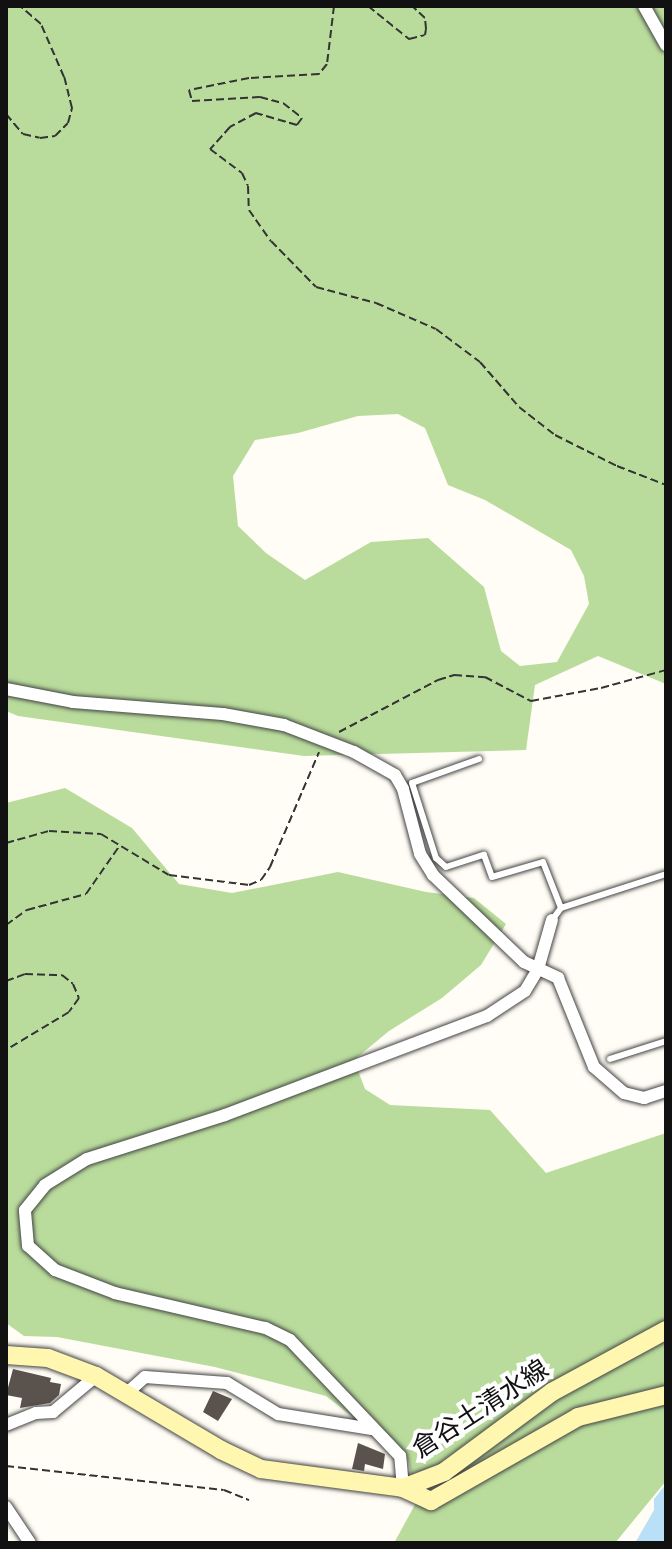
<!DOCTYPE html>
<html>
<head>
<meta charset="utf-8">
<style>
	body { margin:0 }
	#map { position:relative; width:672px; height:1549px; overflow:hidden; background:#fffdf5; font-family:Spectral,"Noto Sans JP",serif }
	div>[style] { position:absolute }
	.forest>* { inset:0; background:#b9dc9c }
	.water>* { inset:0; background:#b9e0f7 }
	.building>* { inset:0; background:#5a524d }
	.path>* { height:2px; margin-top:-1px; transform-origin:0; background:repeating-linear-gradient(90deg,#333 0 8px,transparent 0 12px) }
	.roads { filter:drop-shadow(0 0 2px #444) drop-shadow(0 0 2px #444) }
	.lane>* { height:6px; margin:-3px; padding:0 3px; transform-origin:3px; border-radius:3px; background:#fff }
	.street>* { height:12px; margin:-6px; padding:0 6px; transform-origin:6px; border-radius:6px; background:#fff }
	.secondary>* { height:18px; margin:-9px; padding:0 9px; transform-origin:9px; border-radius:9px; background:#fff6b0 }
	span { translate:-50% -50%; white-space:nowrap; text-align:center; line-height:1.15; -webkit-text-stroke:8px #fff; paint-order:stroke }
	.street-label { font-size:26px; color:#111 }
	.frame { position:absolute; inset:0; border:8px solid #111; pointer-events:none }
</style>
</head>
<body>
<div id="map">
	<div class="forest">
		<div style="clip-path:polygon(evenodd,6px 6px,666px 6px,666px 684px,598px 656px,535px 685px,526px 750px,304px 756px,18px 716px,6px 711px,6px 6px,398px 414px,425px 428px,448px 485px,485px 500px,571px 550px,584px 576px,589px 604px,557px 662px,520px 666px,501px 651px,484px 587px,428px 538px,371px 542px,305px 580px,266px 553px,238px 526px,233px 476px,255px 440px,298px 433px,358px 416px,398px 414px)"></div>
		<div style="clip-path:polygon(65px 788px,132px 828px,179px 884px,232px 893px,338px 872px,426px 892px,474px 898px,506px 924px,481px 965px,442px 998px,389px 1031px,354px 1060px,365px 1089px,390px 1105px,490px 1110px,546px 1173px,666px 1133px,666px 1481px,615px 1543px,394px 1543px,417px 1501px,408px 1460px,326px 1396px,215px 1367px,57px 1337px,24px 1336px,6px 1323px,6px 803px)"></div>
	</div>
	<div class="water">
		<div style="clip-path:polygon(666px 1484px,666px 1543px,635px 1543px,654px 1510px,654px 1499px)"></div>
	</div>
	<div class="building">
		<div style="clip-path:polygon(13px 1369px,51px 1378px,50px 1382px,61px 1384px,59px 1395px,50px 1403px,20px 1408px,22px 1398px,6px 1395px)"></div>
		<div style="clip-path:polygon(213px 1391px,232px 1399px,218px 1421px,203px 1412px)"></div>
		<div style="clip-path:polygon(358px 1443px,385px 1454px,383px 1469px,365px 1464px,364px 1471px,352px 1469px)"></div>
	</div>
	<div class="path">
		<div style="left:334px;top:6px;width:58px;rotate:96.9deg"></div>
		<div style="left:327px;top:64px;width:13px;rotate:129deg"></div>
		<div style="left:319px;top:74px;width:70px;rotate:176.7deg"></div>
		<div style="left:249px;top:78px;width:61px;rotate:168.7deg"></div>
		<div style="left:189px;top:90px;width:11px;rotate:75deg"></div>
		<div style="left:192px;top:101px;width:68px;rotate:-3.4deg"></div>
		<div style="left:260px;top:97px;width:24px;rotate:15deg"></div>
		<div style="left:283px;top:103px;width:24px;rotate:38deg"></div>
		<div style="left:302px;top:118px;width:9px;rotate:126deg"></div>
		<div style="left:297px;top:125px;width:43px;rotate:-163.7deg"></div>
		<div style="left:256px;top:113px;width:30px;rotate:152deg"></div>
		<div style="left:230px;top:127px;width:30px;rotate:132deg"></div>
		<div style="left:210px;top:149px;width:40px;rotate:37deg"></div>
		<div style="left:242px;top:173px;width:14px;rotate:65deg"></div>
		<div style="left:248px;top:186px;width:24px;rotate:88deg"></div>
		<div style="left:249px;top:210px;width:38px;rotate:55deg"></div>
		<div style="left:271px;top:241px;width:64px;rotate:45.6deg"></div>
		<div style="left:316px;top:287px;width:62px;rotate:14.9deg"></div>
		<div style="left:376px;top:303px;width:65px;rotate:23.4deg"></div>
		<div style="left:436px;top:329px;width:55px;rotate:36.9deg"></div>
		<div style="left:480px;top:362px;width:60px;rotate:49.1deg"></div>
		<div style="left:519px;top:407px;width:46px;rotate:37.9deg"></div>
		<div style="left:555px;top:435px;width:69px;rotate:26.6deg"></div>
		<div style="left:617px;top:466px;width:53px;rotate:21.2deg"></div>
		<div style="left:368px;top:6px;width:53px;rotate:38.8deg"></div>
		<div style="left:409px;top:39px;width:16px;rotate:-14deg"></div>
		<div style="left:425px;top:35px;width:6px;rotate:-81deg"></div>
		<div style="left:426px;top:29px;width:11px;rotate:-95deg"></div>
		<div style="left:425px;top:18px;width:18px;rotate:-137deg"></div>
		<div style="left:6px;top:114px;width:26px;rotate:50deg"></div>
		<div style="left:23px;top:134px;width:17px;rotate:13deg"></div>
		<div style="left:40px;top:138px;width:15px;rotate:-8deg"></div>
		<div style="left:55px;top:136px;width:18px;rotate:-45deg"></div>
		<div style="left:68px;top:123px;width:16px;rotate:-75deg"></div>
		<div style="left:72px;top:108px;width:32px;rotate:-104deg"></div>
		<div style="left:64px;top:77px;width:58px;rotate:-113.5deg"></div>
		<div style="left:41px;top:24px;width:28px;rotate:-139deg"></div>
		<div style="left:339px;top:732px;width:112px;rotate:-27.7deg"></div>
		<div style="left:438px;top:680px;width:17px;rotate:-17deg"></div>
		<div style="left:454px;top:675px;width:31px;rotate:4deg"></div>
		<div style="left:485px;top:677px;width:52px;rotate:27.6deg"></div>
		<div style="left:531px;top:701px;width:71px;rotate:-10.5deg"></div>
		<div style="left:601px;top:688px;width:67px;rotate:-15.5deg"></div>
		<div style="left:6px;top:843px;width:45px;rotate:-15.6deg"></div>
		<div style="left:49px;top:831px;width:52px;rotate:3.3deg"></div>
		<div style="left:101px;top:834px;width:79px;rotate:31.1deg"></div>
		<div style="left:169px;top:875px;width:81px;rotate:7.1deg"></div>
		<div style="left:249px;top:885px;width:13px;rotate:-23deg"></div>
		<div style="left:261px;top:880px;width:16px;rotate:-55deg"></div>
		<div style="left:270px;top:867px;width:125px;rotate:-66.9deg"></div>
		<div style="left:6px;top:925px;width:26px;rotate:-36deg"></div>
		<div style="left:27px;top:910px;width:61px;rotate:-15.2deg"></div>
		<div style="left:86px;top:894px;width:60px;rotate:-55.2deg"></div>
		<div style="left:6px;top:981px;width:20px;rotate:-20deg"></div>
		<div style="left:25px;top:974px;width:37px;rotate:2deg"></div>
		<div style="left:62px;top:975px;width:14px;rotate:39deg"></div>
		<div style="left:73px;top:984px;width:15px;rotate:67deg"></div>
		<div style="left:79px;top:998px;width:17px;rotate:126deg"></div>
		<div style="left:69px;top:1012px;width:74px;rotate:148.9deg"></div>
		<div style="left:6px;top:1466px;width:219px;rotate:6.3deg"></div>
		<div style="left:224px;top:1490px;width:27px;rotate:22deg"></div>
	</div>
	<div class="roads">
		<div class="lane">
			<div style="left:479px;top:759px;width:71px;rotate:160.3deg"></div>
			<div style="left:412px;top:783px;width:79px;rotate:72.3deg"></div>
			<div style="left:436px;top:858px;width:13px;rotate:42deg"></div>
			<div style="left:446px;top:867px;width:40px;rotate:-18deg"></div>
			<div style="left:484px;top:855px;width:23px;rotate:70deg"></div>
			<div style="left:492px;top:877px;width:53px;rotate:-16.4deg"></div>
			<div style="left:543px;top:862px;width:49px;rotate:68.6deg"></div>
			<div style="left:552px;top:920px;width:15px;rotate:-53deg"></div>
			<div style="left:561px;top:908px;width:110px;rotate:-17.9deg"></div>
			<div style="left:610px;top:1059px;width:59px;rotate:-17.8deg"></div>
		</div>
		<div class="street">
			<div style="left:644px;top:6px;width:45px;rotate:60.6deg"></div>
			<div style="left:6px;top:689px;width:68px;rotate:11deg"></div>
			<div style="left:73px;top:702px;width:150px;rotate:4.6deg"></div>
			<div style="left:223px;top:714px;width:62px;rotate:10.2deg"></div>
			<div style="left:284px;top:725px;width:75px;rotate:21.1deg"></div>
			<div style="left:354px;top:752px;width:47px;rotate:29.3deg"></div>
			<div style="left:395px;top:775px;width:16px;rotate:60deg"></div>
			<div style="left:403px;top:789px;width:67px;rotate:75.3deg"></div>
			<div style="left:420px;top:854px;width:25px;rotate:58deg"></div>
			<div style="left:433px;top:875px;width:126px;rotate:43.7deg"></div>
			<div style="left:524px;top:962px;width:38px;rotate:25deg"></div>
			<div style="left:558px;top:978px;width:96px;rotate:68deg"></div>
			<div style="left:594px;top:1067px;width:40px;rotate:41deg"></div>
			<div style="left:624px;top:1093px;width:21px;rotate:14deg"></div>
			<div style="left:644px;top:1098px;width:23px;rotate:-18deg"></div>
			<div style="left:127px;top:1393px;width:24px;rotate:-42deg"></div>
			<div style="left:145px;top:1377px;width:82px;rotate:4.2deg"></div>
			<div style="left:227px;top:1383px;width:60px;rotate:31.3deg"></div>
			<div style="left:278px;top:1414px;width:95px;rotate:9.1deg"></div>
			<div style="left:6px;top:1425px;width:32px;rotate:-22deg"></div>
			<div style="left:36px;top:1413px;width:17px;rotate:-3deg"></div>
			<div style="left:53px;top:1412px;width:56px;rotate:-39.9deg"></div>
			<div style="left:403px;top:1488px;width:32px;rotate:-95deg"></div>
			<div style="left:400px;top:1456px;width:160px;rotate:-133.5deg"></div>
			<div style="left:290px;top:1340px;width:28px;rotate:-154deg"></div>
			<div style="left:265px;top:1328px;width:154px;rotate:-166.9deg"></div>
			<div style="left:115px;top:1293px;width:64px;rotate:-159deg"></div>
			<div style="left:55px;top:1270px;width:36px;rotate:-138deg"></div>
			<div style="left:28px;top:1246px;width:36px;rotate:-95deg"></div>
			<div style="left:25px;top:1210px;width:32px;rotate:-51deg"></div>
			<div style="left:45px;top:1185px;width:49px;rotate:-31.8deg"></div>
			<div style="left:87px;top:1159px;width:145px;rotate:-17.7deg"></div>
			<div style="left:225px;top:1115px;width:280px;rotate:-20.7deg"></div>
			<div style="left:487px;top:1016px;width:45px;rotate:-33.3deg"></div>
			<div style="left:525px;top:991px;width:26px;rotate:-59deg"></div>
			<div style="left:538px;top:969px;width:51px;rotate:-74.1deg"></div>
			<div style="left:6px;top:1507px;width:43px;rotate:56.3deg"></div>
		</div>
		<div class="secondary">
			<div style="left:6px;top:1355px;width:42px;rotate:4.1deg"></div>
			<div style="left:48px;top:1358px;width:51px;rotate:20.6deg"></div>
			<div style="left:96px;top:1376px;width:145px;rotate:30.6deg"></div>
			<div style="left:221px;top:1450px;width:44px;rotate:25.4deg"></div>
			<div style="left:261px;top:1469px;width:143px;rotate:7.6deg"></div>
			<div style="left:403px;top:1488px;width:44px;rotate:-21.3deg"></div>
			<div style="left:444px;top:1472px;width:134px;rotate:-36.5deg"></div>
			<div style="left:552px;top:1392px;width:130px;rotate:-28.5deg"></div>
			<div style="left:403px;top:1488px;width:31px;rotate:25deg"></div>
			<div style="left:431px;top:1501px;width:169px;rotate:-29.7deg"></div>
			<div style="left:578px;top:1417px;width:91px;rotate:-14deg"></div>
		</div>
	</div>
	<div class="street-label">
		<span style="left:481px;top:1410px;rotate:-33deg">倉谷土清水線</span>
	</div>
	<div class="frame"></div>
</div>
</body>
</html>
